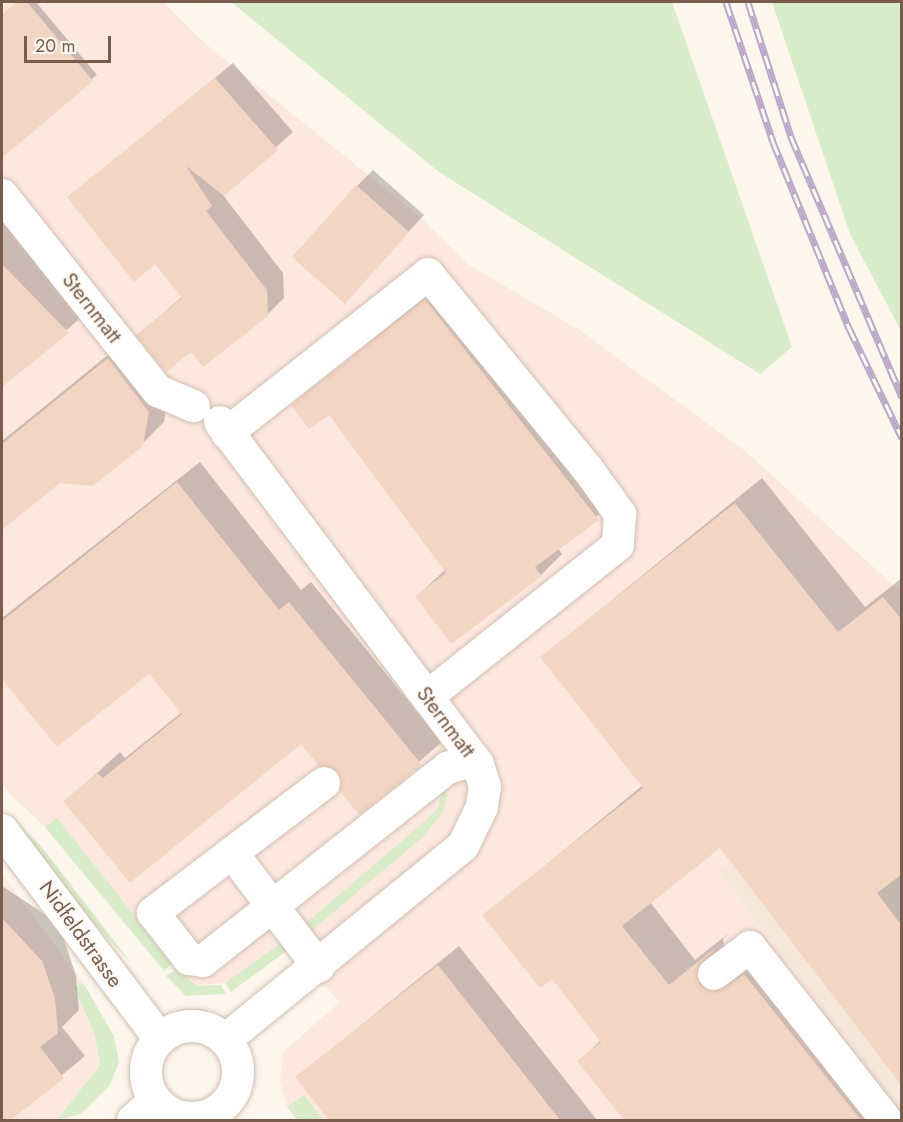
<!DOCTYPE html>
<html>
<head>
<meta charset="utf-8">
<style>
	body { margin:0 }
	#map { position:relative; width:903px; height:1122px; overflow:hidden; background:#fdf6ec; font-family:Jost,sans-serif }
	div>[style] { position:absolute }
	.residential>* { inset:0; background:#f5e8da }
	.commercial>* { inset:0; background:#fde8e0 }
	.green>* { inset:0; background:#d8ecc9 }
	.shadow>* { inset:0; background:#0003 }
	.building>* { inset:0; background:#f3d5c3 }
	.roads { filter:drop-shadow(0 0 2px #d1beb0) drop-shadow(0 0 2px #d1beb0) }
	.minor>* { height:32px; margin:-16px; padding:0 16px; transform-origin:16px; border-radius:16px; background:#fff }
	.minor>.ring { margin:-16px; padding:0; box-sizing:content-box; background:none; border:32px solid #fff; border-radius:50% }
	.rail>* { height:7px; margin-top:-3.5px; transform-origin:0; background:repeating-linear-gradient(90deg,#fffaf3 0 14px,#b9a8c9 0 28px); box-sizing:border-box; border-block:2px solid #b9a8c9 }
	span { translate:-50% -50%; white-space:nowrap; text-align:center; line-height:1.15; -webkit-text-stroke:5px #fffaf3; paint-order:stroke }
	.street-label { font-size:21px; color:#7a5c4d }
	.frame { position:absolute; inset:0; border:3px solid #7a5c4d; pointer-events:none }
	.scale { position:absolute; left:24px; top:36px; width:87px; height:27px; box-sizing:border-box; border:3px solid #7a5c4d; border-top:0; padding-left:8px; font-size:18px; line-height:21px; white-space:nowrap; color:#7a5c4d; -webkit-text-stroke:4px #fffaf3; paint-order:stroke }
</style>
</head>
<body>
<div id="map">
	<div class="residential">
		<div style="clip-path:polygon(901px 725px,902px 1111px,901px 1111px,718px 871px)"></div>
	</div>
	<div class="commercial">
		<div style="clip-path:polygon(2px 2px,163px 2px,201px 40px,420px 217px,469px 265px,578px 329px,744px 450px,901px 592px,901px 725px,718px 871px,901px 1111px,889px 1120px,324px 1120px,304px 1095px,287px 1107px,280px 1081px,283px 1052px,340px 1002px,282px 942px,231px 982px,197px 986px,184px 978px,57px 819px,45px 827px,10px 794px,2px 783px)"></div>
		<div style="clip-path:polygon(2px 874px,84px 984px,74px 988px,95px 1036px,100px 1065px,57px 1120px,2px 1120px)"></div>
	</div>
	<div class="green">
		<div style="clip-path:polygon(231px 2px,672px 2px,792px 347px,760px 374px,439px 172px)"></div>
		<div style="clip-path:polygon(772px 2px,901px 2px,901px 331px,850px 234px)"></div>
		<div style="clip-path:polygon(449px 782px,444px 811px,423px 837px,311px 931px,306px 923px,424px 822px,438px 808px,443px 783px)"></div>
		<div style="clip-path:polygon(7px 815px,41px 846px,132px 964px,91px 921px)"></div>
		<div style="clip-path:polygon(57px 818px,173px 964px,164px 971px,45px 827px)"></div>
		<div style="clip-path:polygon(282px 942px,289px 949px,231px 992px,225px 983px)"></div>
		<div style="clip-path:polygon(177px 969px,197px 986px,221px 985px,226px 994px,186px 996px,166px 976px)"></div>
		<div style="clip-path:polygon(84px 984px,114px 1036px,119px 1062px,110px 1085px,81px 1114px,57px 1120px,100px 1065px,95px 1036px,74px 987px)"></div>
		<div style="clip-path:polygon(304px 1095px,324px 1120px,297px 1120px,287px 1107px)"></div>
	</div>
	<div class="shadow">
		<div style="clip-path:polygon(18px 2px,36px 2px,97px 75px,6px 152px,2px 146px,2px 15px)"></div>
		<div style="clip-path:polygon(233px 63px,293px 132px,223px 195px,283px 273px,284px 298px,267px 315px,191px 350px,138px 335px,183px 296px,156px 262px,69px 197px)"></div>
		<div style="clip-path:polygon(373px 170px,424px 215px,345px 302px,357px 186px)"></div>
		<div style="clip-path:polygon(2px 219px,89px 311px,2px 385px)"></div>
		<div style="clip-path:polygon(447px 279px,619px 498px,558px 548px,562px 554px,541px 575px,417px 596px,446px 569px,329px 413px,293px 405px)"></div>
		<div style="clip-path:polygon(130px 337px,169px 390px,164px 422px,142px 444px,60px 481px,2px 528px,2px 441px)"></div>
		<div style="clip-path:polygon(200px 462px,301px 590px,311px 582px,442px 742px,359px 813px,339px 771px,301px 742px,66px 801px,120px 752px,125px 758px,182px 712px,149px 672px,57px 745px,2px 676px,2px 618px)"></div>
		<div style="clip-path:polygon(762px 478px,865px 607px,902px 578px,902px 1084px,720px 846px,650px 902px,695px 960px,729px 933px,723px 939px,726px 959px,771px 949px,902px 1113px,902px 1120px,626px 1120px,579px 1061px,601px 1040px,552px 977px,484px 916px,643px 785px,542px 657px)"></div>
		<div style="clip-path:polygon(2px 886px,46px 915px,64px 939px,76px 976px,79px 1010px,62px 1027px,85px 1056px,8px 1120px,2px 1120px)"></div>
		<div style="clip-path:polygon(459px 946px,597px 1120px,331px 1120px,297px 1077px)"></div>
	</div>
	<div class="building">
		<div style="clip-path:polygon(17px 2px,27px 2px,93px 81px,2px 158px,2px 14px)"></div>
		<div style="clip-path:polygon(215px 78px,278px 150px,224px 196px,186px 166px,212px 206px,206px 211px,267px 290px,268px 316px,203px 367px,191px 352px,166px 372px,136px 335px,182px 298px,155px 264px,134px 282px,67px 197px)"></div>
		<div style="clip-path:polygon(356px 185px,409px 232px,345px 304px,292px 257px)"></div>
		<div style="clip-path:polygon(2px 264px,69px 333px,2px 387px)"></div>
		<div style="clip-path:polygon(425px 299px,599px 520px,535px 567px,542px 576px,451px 644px,415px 596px,446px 573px,329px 415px,309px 429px,291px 405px)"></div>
		<div style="clip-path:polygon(108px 358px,149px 412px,143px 446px,93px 486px,60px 483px,2px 530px,2px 444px)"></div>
		<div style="clip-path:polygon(177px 482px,279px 610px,289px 602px,422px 765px,359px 815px,340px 791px,338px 772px,319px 766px,301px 744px,130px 883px,63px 801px,98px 773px,103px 778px,182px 714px,149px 674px,57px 747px,2px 679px,2px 621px)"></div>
		<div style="clip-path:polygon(735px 503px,838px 632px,883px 597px,902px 620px,902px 874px,877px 893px,902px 926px,902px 1086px,720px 848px,622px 926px,669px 985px,720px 944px,698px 966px,700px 985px,717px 992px,744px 974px,861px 1120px,624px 1120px,577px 1061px,601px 1042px,552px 979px,540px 988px,482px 915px,643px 788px,540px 657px)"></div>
		<div style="clip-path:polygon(2px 918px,42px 961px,55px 998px,58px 1033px,40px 1047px,64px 1078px,11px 1120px,2px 1120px)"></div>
		<div style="clip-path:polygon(438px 965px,509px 1055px,560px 1120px,329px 1120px,295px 1077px)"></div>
	</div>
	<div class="roads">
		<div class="minor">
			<div style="left:2px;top:195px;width:251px;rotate:51.5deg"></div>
			<div style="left:158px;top:391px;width:39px;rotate:23deg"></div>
			<div style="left:220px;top:422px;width:428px;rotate:53deg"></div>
			<div style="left:478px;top:764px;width:24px;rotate:73deg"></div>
			<div style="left:485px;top:787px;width:20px;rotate:99deg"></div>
			<div style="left:482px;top:807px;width:43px;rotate:116deg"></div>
			<div style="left:463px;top:846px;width:307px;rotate:140.8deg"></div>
			<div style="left:227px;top:433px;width:256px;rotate:-38.3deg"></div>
			<div style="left:428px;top:274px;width:251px;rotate:50.7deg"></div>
			<div style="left:587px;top:468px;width:57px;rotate:54.3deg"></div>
			<div style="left:620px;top:514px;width:31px;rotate:94deg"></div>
			<div style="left:618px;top:545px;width:244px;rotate:141.5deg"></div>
			<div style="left:324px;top:783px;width:215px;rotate:142.8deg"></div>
			<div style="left:153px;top:913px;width:58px;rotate:52deg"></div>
			<div style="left:189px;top:959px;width:14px;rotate:8deg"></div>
			<div style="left:203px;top:961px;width:311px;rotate:-38.3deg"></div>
			<div style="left:447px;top:768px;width:29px;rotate:-16deg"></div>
			<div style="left:2px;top:830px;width:262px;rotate:52.9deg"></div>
			<div style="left:232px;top:853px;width:143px;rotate:52.7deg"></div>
			<div style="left:714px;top:974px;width:45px;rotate:-36.9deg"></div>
			<div style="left:750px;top:947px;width:220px;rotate:51.8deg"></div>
			<div class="ring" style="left:146px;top:1026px;width:60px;height:60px"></div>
			<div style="left:133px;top:1120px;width:30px;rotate:-41deg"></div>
		</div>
	</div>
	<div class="rail">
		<div style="left:726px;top:2px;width:148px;rotate:71.4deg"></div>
		<div style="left:773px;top:142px;width:201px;rotate:67.8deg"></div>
		<div style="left:849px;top:328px;width:122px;rotate:64.3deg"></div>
		<div style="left:748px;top:2px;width:142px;rotate:72.3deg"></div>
		<div style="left:791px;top:137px;width:283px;rotate:66.9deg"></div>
	</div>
	<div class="street-label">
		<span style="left:92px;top:308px;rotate:52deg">Sternmatt</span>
		<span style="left:446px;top:722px;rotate:53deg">Sternmatt</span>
		<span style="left:81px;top:934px;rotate:54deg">Nidfeldstrasse</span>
	</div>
	<div class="frame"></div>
	<div class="scale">20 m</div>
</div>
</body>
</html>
